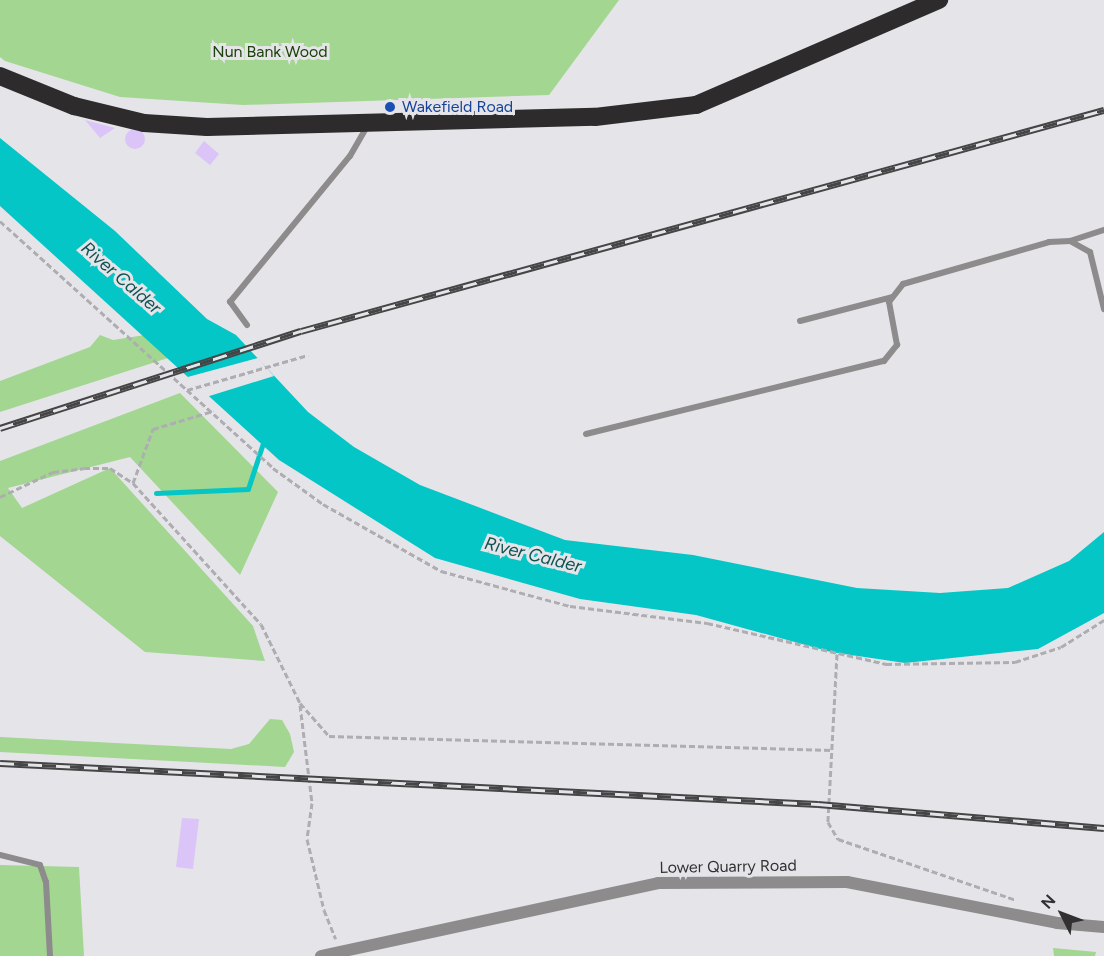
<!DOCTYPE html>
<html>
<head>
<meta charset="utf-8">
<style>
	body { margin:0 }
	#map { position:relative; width:1104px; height:956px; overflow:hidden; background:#e5e4e9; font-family:Figtree,sans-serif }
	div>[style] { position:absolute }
	.green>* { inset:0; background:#a2d691 }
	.water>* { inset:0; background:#04c6c6 }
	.pier>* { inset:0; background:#e5e4e9 }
	.stream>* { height:4.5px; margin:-2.25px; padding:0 2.25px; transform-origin:2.25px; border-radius:2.25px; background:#04c6c6 }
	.building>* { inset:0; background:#dbc4f8 }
	.round { border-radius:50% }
	.path>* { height:3px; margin-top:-1.5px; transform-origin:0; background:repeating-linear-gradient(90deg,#aeadb1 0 6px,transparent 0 9px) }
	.lane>* { height:6px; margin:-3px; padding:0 3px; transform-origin:3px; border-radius:3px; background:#8d8b8c }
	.street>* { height:12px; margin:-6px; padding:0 6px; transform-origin:6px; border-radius:6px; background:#8d8b8c }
	.highway>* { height:18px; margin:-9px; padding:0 9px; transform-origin:9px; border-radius:9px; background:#2e2b2d }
	.rail>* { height:7px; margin-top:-3.5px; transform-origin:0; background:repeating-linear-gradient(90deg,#e5e4e9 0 14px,#454546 0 28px); box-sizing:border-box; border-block:2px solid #454546 }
	.dots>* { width:16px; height:16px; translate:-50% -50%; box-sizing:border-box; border:3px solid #e5e4e9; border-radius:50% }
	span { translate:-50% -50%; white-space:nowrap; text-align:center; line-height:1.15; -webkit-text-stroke:6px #e5e4e9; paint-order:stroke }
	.park-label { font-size:16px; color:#1b420a }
	.transit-label { font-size:16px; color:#164399 }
	.left { translate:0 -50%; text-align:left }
	.street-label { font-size:16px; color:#313132 }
	.water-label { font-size:18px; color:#0f5252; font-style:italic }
	.north { position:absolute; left:1032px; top:884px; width:60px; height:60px; -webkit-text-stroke:4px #e5e4e9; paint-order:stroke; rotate:312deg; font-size:16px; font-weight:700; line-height:24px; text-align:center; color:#313132 }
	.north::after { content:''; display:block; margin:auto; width:21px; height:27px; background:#313132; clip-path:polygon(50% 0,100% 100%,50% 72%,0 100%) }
</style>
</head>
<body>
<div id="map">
	<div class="green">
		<div style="clip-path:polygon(0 0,619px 0,549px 95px,243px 105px,120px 97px,5px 61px,0 57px)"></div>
		<div style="clip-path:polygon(100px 335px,113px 340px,145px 335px,168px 358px,0 412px,0 381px,90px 347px)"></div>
		<div style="clip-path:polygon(180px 393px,278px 492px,240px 575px,130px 457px,8px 488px,22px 508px,110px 468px,253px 626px,265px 661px,145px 652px,0 536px,0 461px)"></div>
		<div style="clip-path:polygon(270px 719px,282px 720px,290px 734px,294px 752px,285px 767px,0 752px,0 737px,231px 749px,249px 744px)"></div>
		<div style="clip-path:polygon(0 865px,79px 867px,84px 956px,0 956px)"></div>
		<div style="clip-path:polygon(1053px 948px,1096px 952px,1095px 956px,1054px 956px)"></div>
	</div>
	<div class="water">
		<div style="clip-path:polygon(0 138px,115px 231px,207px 319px,236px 335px,308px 412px,354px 447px,420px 485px,565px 540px,693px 555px,857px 588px,940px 593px,1008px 588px,1069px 561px,1104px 532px,1104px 613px,1038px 649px,905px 663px,831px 652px,696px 615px,580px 599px,435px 558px,279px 460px,0 206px)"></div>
	</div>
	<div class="pier">
		<div style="clip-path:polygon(258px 358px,274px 376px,203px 398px,184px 378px)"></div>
	</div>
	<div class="stream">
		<div style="left:156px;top:493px;width:92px;rotate:-2.5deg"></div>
		<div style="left:248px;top:489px;width:52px;rotate:-71.9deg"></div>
	</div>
	<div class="building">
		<div style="clip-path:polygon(85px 120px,115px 128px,100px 138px)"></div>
		<div class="round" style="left:125px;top:129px;width:20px;height:20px"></div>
		<div style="clip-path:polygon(204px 141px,219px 154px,210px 165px,195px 153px)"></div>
		<div style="clip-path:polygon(182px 818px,199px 819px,193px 869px,176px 867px)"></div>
	</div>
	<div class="path">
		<div style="left:0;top:221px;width:368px;rotate:42.1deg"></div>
		<div style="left:273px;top:468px;width:62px;rotate:35.8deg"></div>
		<div style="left:323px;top:504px;width:136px;rotate:29.6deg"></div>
		<div style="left:441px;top:571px;width:134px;rotate:15.2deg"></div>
		<div style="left:570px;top:606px;width:138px;rotate:7.1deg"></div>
		<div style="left:707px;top:623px;width:184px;rotate:12.9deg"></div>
		<div style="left:886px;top:664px;width:129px;rotate:-0.9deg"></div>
		<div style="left:1015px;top:662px;width:48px;rotate:-18.1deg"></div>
		<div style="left:1061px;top:647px;width:51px;rotate:-32.1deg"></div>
		<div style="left:187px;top:390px;width:126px;rotate:-16.1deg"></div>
		<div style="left:133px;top:483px;width:58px;rotate:-69.7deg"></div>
		<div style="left:153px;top:429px;width:63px;rotate:-16.7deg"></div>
		<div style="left:0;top:497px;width:59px;rotate:-25.3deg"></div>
		<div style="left:53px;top:472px;width:31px;rotate:-7deg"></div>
		<div style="left:84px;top:468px;width:26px"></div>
		<div style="left:110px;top:468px;width:27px;rotate:33deg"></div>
		<div style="left:133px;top:483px;width:190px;rotate:47.8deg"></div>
		<div style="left:261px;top:624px;width:88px;rotate:63.7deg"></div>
		<div style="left:300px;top:703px;width:44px;rotate:48.7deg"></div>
		<div style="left:329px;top:736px;width:503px;rotate:1.59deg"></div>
		<div style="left:837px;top:654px;width:168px;rotate:93.1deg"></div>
		<div style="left:828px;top:822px;width:20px;rotate:60deg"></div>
		<div style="left:838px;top:839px;width:188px;rotate:18.9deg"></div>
		<div style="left:300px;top:705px;width:99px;rotate:83deg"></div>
		<div style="left:312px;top:803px;width:36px;rotate:98deg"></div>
		<div style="left:307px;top:839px;width:73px;rotate:76.5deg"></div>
		<div style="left:324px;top:910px;width:31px;rotate:68deg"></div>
	</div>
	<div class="lane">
		<div style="left:1070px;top:241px;width:36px;rotate:-18deg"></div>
		<div style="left:800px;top:321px;width:95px;rotate:-14.6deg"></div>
		<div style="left:247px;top:325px;width:29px;rotate:-126deg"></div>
		<div style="left:230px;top:302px;width:189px;rotate:-50.6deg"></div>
		<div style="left:350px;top:156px;width:34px;rotate:-60deg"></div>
		<div style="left:586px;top:434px;width:307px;rotate:-13.8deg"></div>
		<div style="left:884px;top:361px;width:21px;rotate:-51deg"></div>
		<div style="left:897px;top:345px;width:44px;rotate:-100.5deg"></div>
		<div style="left:889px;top:302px;width:23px;rotate:-52deg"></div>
		<div style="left:903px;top:284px;width:152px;rotate:-16deg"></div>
		<div style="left:1049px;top:242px;width:21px;rotate:-3deg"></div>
		<div style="left:1070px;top:241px;width:23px;rotate:29deg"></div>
		<div style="left:1090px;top:252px;width:59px;rotate:76.2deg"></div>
		<div style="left:0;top:855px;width:41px;rotate:14deg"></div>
		<div style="left:40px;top:865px;width:18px;rotate:71deg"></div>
		<div style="left:46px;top:882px;width:74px;rotate:86.9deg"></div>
	</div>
	<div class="street">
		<div style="left:321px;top:956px;width:345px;rotate:-12.2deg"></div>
		<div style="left:658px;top:883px;width:189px;rotate:-0.3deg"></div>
		<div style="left:847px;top:882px;width:214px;rotate:11deg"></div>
		<div style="left:1057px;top:923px;width:47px;rotate:4.9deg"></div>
	</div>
	<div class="highway">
		<div style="left:0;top:76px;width:80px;rotate:22.1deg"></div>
		<div style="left:74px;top:106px;width:72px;rotate:13.7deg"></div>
		<div style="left:144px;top:123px;width:63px;rotate:3.6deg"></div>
		<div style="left:207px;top:127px;width:388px;rotate:-1.5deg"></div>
		<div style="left:595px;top:117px;width:102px;rotate:-6.8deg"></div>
		<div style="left:696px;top:105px;width:265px;rotate:-23.4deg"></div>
	</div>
	<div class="rail">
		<div style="left:0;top:428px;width:316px;rotate:-17.9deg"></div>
		<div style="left:301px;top:331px;width:833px;rotate:-15.39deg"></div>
		<div style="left:0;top:763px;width:819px;rotate:2.87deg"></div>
		<div style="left:818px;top:804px;width:287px;rotate:4.8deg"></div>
	</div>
	<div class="dots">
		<div style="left:390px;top:107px;background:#1a4fb4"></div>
	</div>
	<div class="park-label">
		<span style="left:270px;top:52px">Nun Bank Wood</span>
	</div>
	<div class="transit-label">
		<span class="left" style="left:402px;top:107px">Wakefield Road</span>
	</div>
	<div class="street-label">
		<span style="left:728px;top:867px;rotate:-1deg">Lower Quarry Road</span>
	</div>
	<div class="water-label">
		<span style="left:121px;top:278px;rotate:41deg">River Calder</span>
		<span style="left:533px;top:555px;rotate:14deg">River Calder</span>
	</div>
	<div class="north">N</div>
</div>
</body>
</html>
